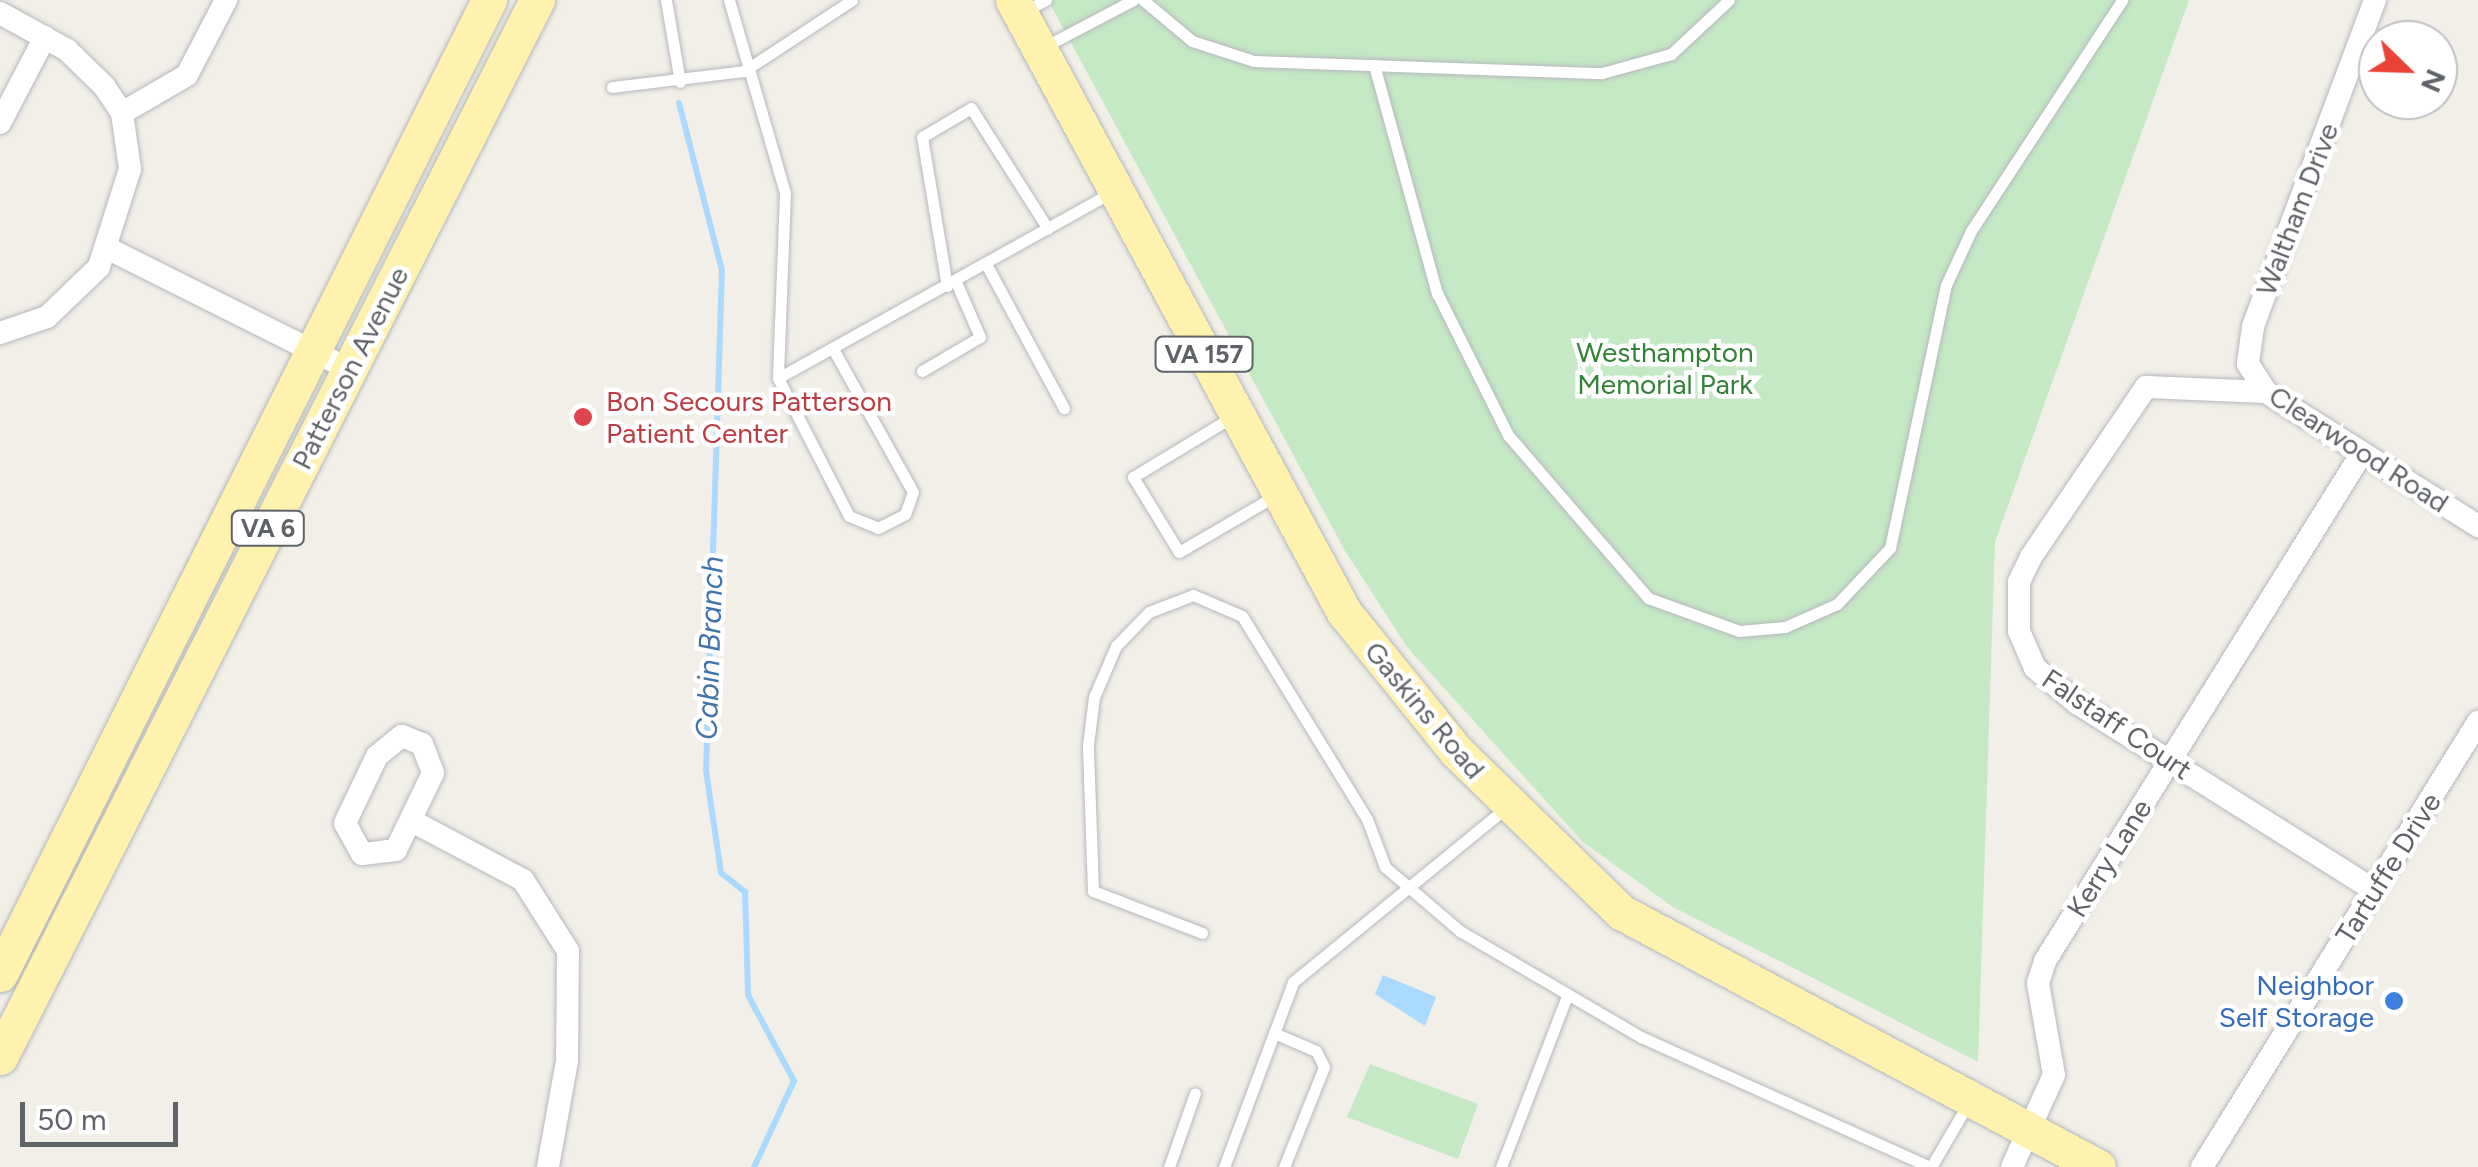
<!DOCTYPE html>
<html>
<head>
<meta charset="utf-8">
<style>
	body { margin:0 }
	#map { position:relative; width:2478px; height:1167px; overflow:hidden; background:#f1efe8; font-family:Figtree,sans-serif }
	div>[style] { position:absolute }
	.green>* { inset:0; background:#c5e8c5 }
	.water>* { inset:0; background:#aadaff }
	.stream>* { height:6px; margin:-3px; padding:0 3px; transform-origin:3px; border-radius:3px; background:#aadaff }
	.roads { filter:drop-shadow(0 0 2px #b5b8bc) drop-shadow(0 0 2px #b5b8bc) }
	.service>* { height:11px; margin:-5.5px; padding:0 5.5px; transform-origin:5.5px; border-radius:5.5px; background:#fff }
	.minor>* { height:22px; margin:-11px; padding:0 11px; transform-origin:11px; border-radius:11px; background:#fff }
	.primary>* { height:35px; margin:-17.5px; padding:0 17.5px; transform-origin:17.5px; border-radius:17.5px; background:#fff2af }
	.dots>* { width:28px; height:28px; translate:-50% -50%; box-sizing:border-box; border:5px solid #fff; border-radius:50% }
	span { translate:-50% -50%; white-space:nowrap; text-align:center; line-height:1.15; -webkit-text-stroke:9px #fff; paint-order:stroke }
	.shield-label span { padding:2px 8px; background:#fff; border:2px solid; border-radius:8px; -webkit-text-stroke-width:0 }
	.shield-label { font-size:25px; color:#5f6368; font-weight:700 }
	.street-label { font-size:28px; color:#5f6368 }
	.park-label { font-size:28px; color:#348238 }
	.health-label { font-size:28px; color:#be3a42 }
	.left { translate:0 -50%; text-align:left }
	.shop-label { font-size:28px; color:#366cbe }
	.right { translate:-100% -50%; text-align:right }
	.water-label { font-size:30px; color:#4174aa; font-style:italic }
	.north { position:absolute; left:2358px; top:20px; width:100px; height:100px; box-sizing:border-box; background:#fff; border:2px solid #bfc1c3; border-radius:50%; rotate:113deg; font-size:28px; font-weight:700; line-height:40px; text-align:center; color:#5f6368 }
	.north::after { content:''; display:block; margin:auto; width:35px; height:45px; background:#ea4335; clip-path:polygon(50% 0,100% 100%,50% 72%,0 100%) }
	.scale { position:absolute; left:20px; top:1102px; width:158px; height:45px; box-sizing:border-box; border:5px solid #5f6368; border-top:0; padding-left:12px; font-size:30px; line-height:35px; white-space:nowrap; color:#5f6368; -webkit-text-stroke:8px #fff; paint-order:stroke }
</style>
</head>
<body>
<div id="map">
	<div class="green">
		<div style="clip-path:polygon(1048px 0,2189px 0,1995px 542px,1978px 1062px,1673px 907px,1583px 842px,1407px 647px,1344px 549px)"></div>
		<div style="clip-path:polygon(1370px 1064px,1478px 1104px,1458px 1159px,1347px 1117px)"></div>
	</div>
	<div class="water">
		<div style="clip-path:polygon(1383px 975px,1436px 997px,1425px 1026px,1375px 994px)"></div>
	</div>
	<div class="stream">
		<div style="left:679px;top:103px;width:172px;rotate:75.6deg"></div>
		<div style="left:722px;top:270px;width:501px;rotate:91.83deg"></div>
		<div style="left:706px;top:771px;width:103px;rotate:81.6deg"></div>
		<div style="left:721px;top:873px;width:31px;rotate:38deg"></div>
		<div style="left:745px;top:892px;width:103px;rotate:88.3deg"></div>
		<div style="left:748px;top:995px;width:98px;rotate:61.9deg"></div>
		<div style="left:794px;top:1081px;width:95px;rotate:114.9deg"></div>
	</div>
	<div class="roads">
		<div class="service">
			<div style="left:666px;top:0;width:83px;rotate:80.3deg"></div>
			<div style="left:729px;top:0;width:201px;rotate:73.8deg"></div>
			<div style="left:785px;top:193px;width:185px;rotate:92.2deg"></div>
			<div style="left:778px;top:378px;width:155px;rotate:62.8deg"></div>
			<div style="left:849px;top:516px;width:31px;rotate:22deg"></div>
			<div style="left:878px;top:528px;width:30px;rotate:-27deg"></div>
			<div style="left:905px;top:514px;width:23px;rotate:-70deg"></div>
			<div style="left:913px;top:492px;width:164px;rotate:-119.2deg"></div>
			<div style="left:1143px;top:0;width:64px;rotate:39.9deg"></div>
			<div style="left:1192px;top:41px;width:65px;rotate:17.9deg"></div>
			<div style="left:1254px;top:61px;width:348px;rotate:2deg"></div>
			<div style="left:1602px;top:73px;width:72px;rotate:-15.4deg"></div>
			<div style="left:1671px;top:54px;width:79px;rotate:-43deg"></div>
			<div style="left:1023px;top:12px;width:26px;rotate:-28deg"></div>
			<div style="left:1044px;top:47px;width:101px;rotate:-27.8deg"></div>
			<div style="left:1374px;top:65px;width:237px;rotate:74.6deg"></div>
			<div style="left:1437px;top:293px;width:159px;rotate:63.4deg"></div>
			<div style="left:1508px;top:435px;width:215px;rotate:49.3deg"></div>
			<div style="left:1648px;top:598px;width:97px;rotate:19.9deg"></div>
			<div style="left:1739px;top:631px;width:46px;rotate:-5deg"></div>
			<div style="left:1785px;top:627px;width:57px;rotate:-23.9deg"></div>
			<div style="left:1837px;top:604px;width:77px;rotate:-46.6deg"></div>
			<div style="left:1890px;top:548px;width:269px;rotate:-78deg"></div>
			<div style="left:1946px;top:285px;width:60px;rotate:-65.2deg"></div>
			<div style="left:1971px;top:231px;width:276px;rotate:-56.8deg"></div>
			<div style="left:612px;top:87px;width:133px;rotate:-6.9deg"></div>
			<div style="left:744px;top:71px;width:129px;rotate:-33.3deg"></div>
			<div style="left:986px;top:264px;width:164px;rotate:61.6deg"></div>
			<div style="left:947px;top:286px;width:151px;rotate:-99.5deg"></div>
			<div style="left:922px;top:137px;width:57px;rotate:-30.6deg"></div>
			<div style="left:971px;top:108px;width:143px;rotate:57.5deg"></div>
			<div style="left:922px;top:371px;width:67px;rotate:-30.4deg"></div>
			<div style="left:980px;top:337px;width:60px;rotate:-113.6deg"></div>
			<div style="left:778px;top:378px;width:380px;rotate:-29.1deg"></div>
			<div style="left:1232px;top:417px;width:116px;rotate:148.8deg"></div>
			<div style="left:1133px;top:477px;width:88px;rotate:58.5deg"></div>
			<div style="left:1179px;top:552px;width:111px;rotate:-30.3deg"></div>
			<div style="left:1202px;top:933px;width:117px;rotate:-158.9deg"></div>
			<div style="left:1093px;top:891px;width:146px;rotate:-92deg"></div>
			<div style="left:1088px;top:745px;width:48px;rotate:-82.9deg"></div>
			<div style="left:1094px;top:697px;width:56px;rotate:-66.7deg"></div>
			<div style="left:1116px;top:646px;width:47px;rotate:-45.9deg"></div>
			<div style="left:1149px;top:612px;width:47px;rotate:-21.1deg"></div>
			<div style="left:1193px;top:595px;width:53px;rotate:23.2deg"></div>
			<div style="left:1242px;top:616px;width:238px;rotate:58.4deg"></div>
			<div style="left:1367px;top:819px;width:51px;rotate:69.4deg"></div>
			<div style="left:1385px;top:867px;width:99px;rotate:40.5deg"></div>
			<div style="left:1460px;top:931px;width:210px;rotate:30.4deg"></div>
			<div style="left:1641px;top:1037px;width:317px;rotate:24.2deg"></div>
			<div style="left:1274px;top:1033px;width:46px;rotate:23.2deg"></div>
			<div style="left:1316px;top:1051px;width:18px;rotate:63deg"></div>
			<div style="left:1324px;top:1067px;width:108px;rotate:111.8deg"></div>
			<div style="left:1169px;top:1167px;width:78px;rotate:-70.6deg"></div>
			<div style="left:1224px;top:1167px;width:197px;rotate:-69.5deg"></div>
			<div style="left:1293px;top:982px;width:278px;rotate:-39.3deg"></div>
			<div style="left:1501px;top:1167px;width:183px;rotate:-68.9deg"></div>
			<div style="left:1931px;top:1167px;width:75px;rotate:-59.7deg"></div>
		</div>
		<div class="minor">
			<div style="left:2375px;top:0;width:349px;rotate:110.5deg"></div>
			<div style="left:2253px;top:327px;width:37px;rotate:98deg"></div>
			<div style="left:2248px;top:364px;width:33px;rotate:57deg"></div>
			<div style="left:2266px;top:392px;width:251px;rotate:32.3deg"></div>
			<div style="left:0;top:13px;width:77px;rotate:28.9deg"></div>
			<div style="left:67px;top:50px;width:52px;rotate:44.2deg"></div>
			<div style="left:104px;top:86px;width:32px;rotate:56deg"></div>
			<div style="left:122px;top:113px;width:57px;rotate:81.9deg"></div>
			<div style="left:130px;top:169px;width:103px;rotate:107.6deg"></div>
			<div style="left:99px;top:267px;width:72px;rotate:136.1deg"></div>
			<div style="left:47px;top:317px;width:50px;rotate:161.2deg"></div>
			<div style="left:122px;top:113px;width:75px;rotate:-30.3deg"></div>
			<div style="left:187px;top:75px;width:85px;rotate:-62.5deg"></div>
			<div style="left:0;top:123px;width:97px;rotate:-62.4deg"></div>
			<div style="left:109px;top:249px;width:268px;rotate:26.6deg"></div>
			<div style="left:2266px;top:392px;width:120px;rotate:-177.6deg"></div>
			<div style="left:2146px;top:387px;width:205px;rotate:124.1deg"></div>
			<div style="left:2031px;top:557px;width:28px;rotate:116deg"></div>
			<div style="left:2019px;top:582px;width:49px;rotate:90deg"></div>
			<div style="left:2019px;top:631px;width:40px;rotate:66.6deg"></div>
			<div style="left:2035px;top:668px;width:55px;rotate:39.8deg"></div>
			<div style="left:2077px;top:703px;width:351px;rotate:32.2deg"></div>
			<div style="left:402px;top:736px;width:22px;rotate:22deg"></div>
			<div style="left:422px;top:744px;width:31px;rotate:69deg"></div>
			<div style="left:433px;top:773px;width:85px;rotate:115.7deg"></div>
			<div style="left:396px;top:850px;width:34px;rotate:173deg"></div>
			<div style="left:362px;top:854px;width:35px;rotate:-119deg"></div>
			<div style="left:345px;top:823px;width:74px;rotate:-64.5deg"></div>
			<div style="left:377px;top:756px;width:32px;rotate:-39deg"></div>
			<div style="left:412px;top:821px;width:126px;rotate:28deg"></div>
			<div style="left:523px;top:880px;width:84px;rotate:57.6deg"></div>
			<div style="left:568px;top:951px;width:110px;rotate:90.5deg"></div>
			<div style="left:567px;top:1061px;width:108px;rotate:100.2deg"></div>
			<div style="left:2012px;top:1167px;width:101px;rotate:-65.5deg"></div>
			<div style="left:2054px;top:1075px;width:93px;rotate:-99.9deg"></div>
			<div style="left:2038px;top:983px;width:23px;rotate:-72deg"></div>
			<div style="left:2045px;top:961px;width:599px;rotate:-58.04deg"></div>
			<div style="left:2202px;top:1167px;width:524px;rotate:-58.19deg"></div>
		</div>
		<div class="primary">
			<div style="left:1013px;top:0;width:696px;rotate:61.59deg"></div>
			<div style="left:1344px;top:612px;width:179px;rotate:51.1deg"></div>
			<div style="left:1456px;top:751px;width:231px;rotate:44.3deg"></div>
			<div style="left:1621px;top:912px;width:541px;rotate:28.13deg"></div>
			<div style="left:0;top:974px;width:1090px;rotate:-63.34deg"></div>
			<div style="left:0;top:1057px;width:1186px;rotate:-63.07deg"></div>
		</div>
	</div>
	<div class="dots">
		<div style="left:583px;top:417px;background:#e0444e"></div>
		<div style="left:2394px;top:1001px;background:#3f7fe0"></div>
	</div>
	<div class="shield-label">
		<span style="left:1204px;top:354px">VA 157</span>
		<span style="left:268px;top:528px">VA 6</span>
	</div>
	<div class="street-label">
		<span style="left:2297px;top:209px;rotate:-69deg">Waltham Drive</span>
		<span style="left:350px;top:368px;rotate:-63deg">Patterson Avenue</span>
		<span style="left:2359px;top:449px;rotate:33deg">Clearwood Road</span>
		<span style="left:1425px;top:710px;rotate:50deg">Gaskins Road</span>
		<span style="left:2117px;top:724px;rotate:34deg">Falstaff Court</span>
		<span style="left:2109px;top:858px;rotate:-58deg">Kerry Lane</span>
		<span style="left:2388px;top:868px;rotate:-58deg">Tartuffe Drive</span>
	</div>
	<div class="park-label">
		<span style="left:1665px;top:368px">Westhampton<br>Memorial Park</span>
	</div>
	<div class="health-label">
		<span class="left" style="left:606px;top:417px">Bon Secours Patterson<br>Patient Center</span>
	</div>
	<div class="shop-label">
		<span class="right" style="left:2374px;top:1001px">Neighbor<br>Self Storage</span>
	</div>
	<div class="water-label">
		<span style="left:710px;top:648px;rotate:-88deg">Cabin Branch</span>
	</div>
	<div class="north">N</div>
	<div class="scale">50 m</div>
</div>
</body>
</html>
